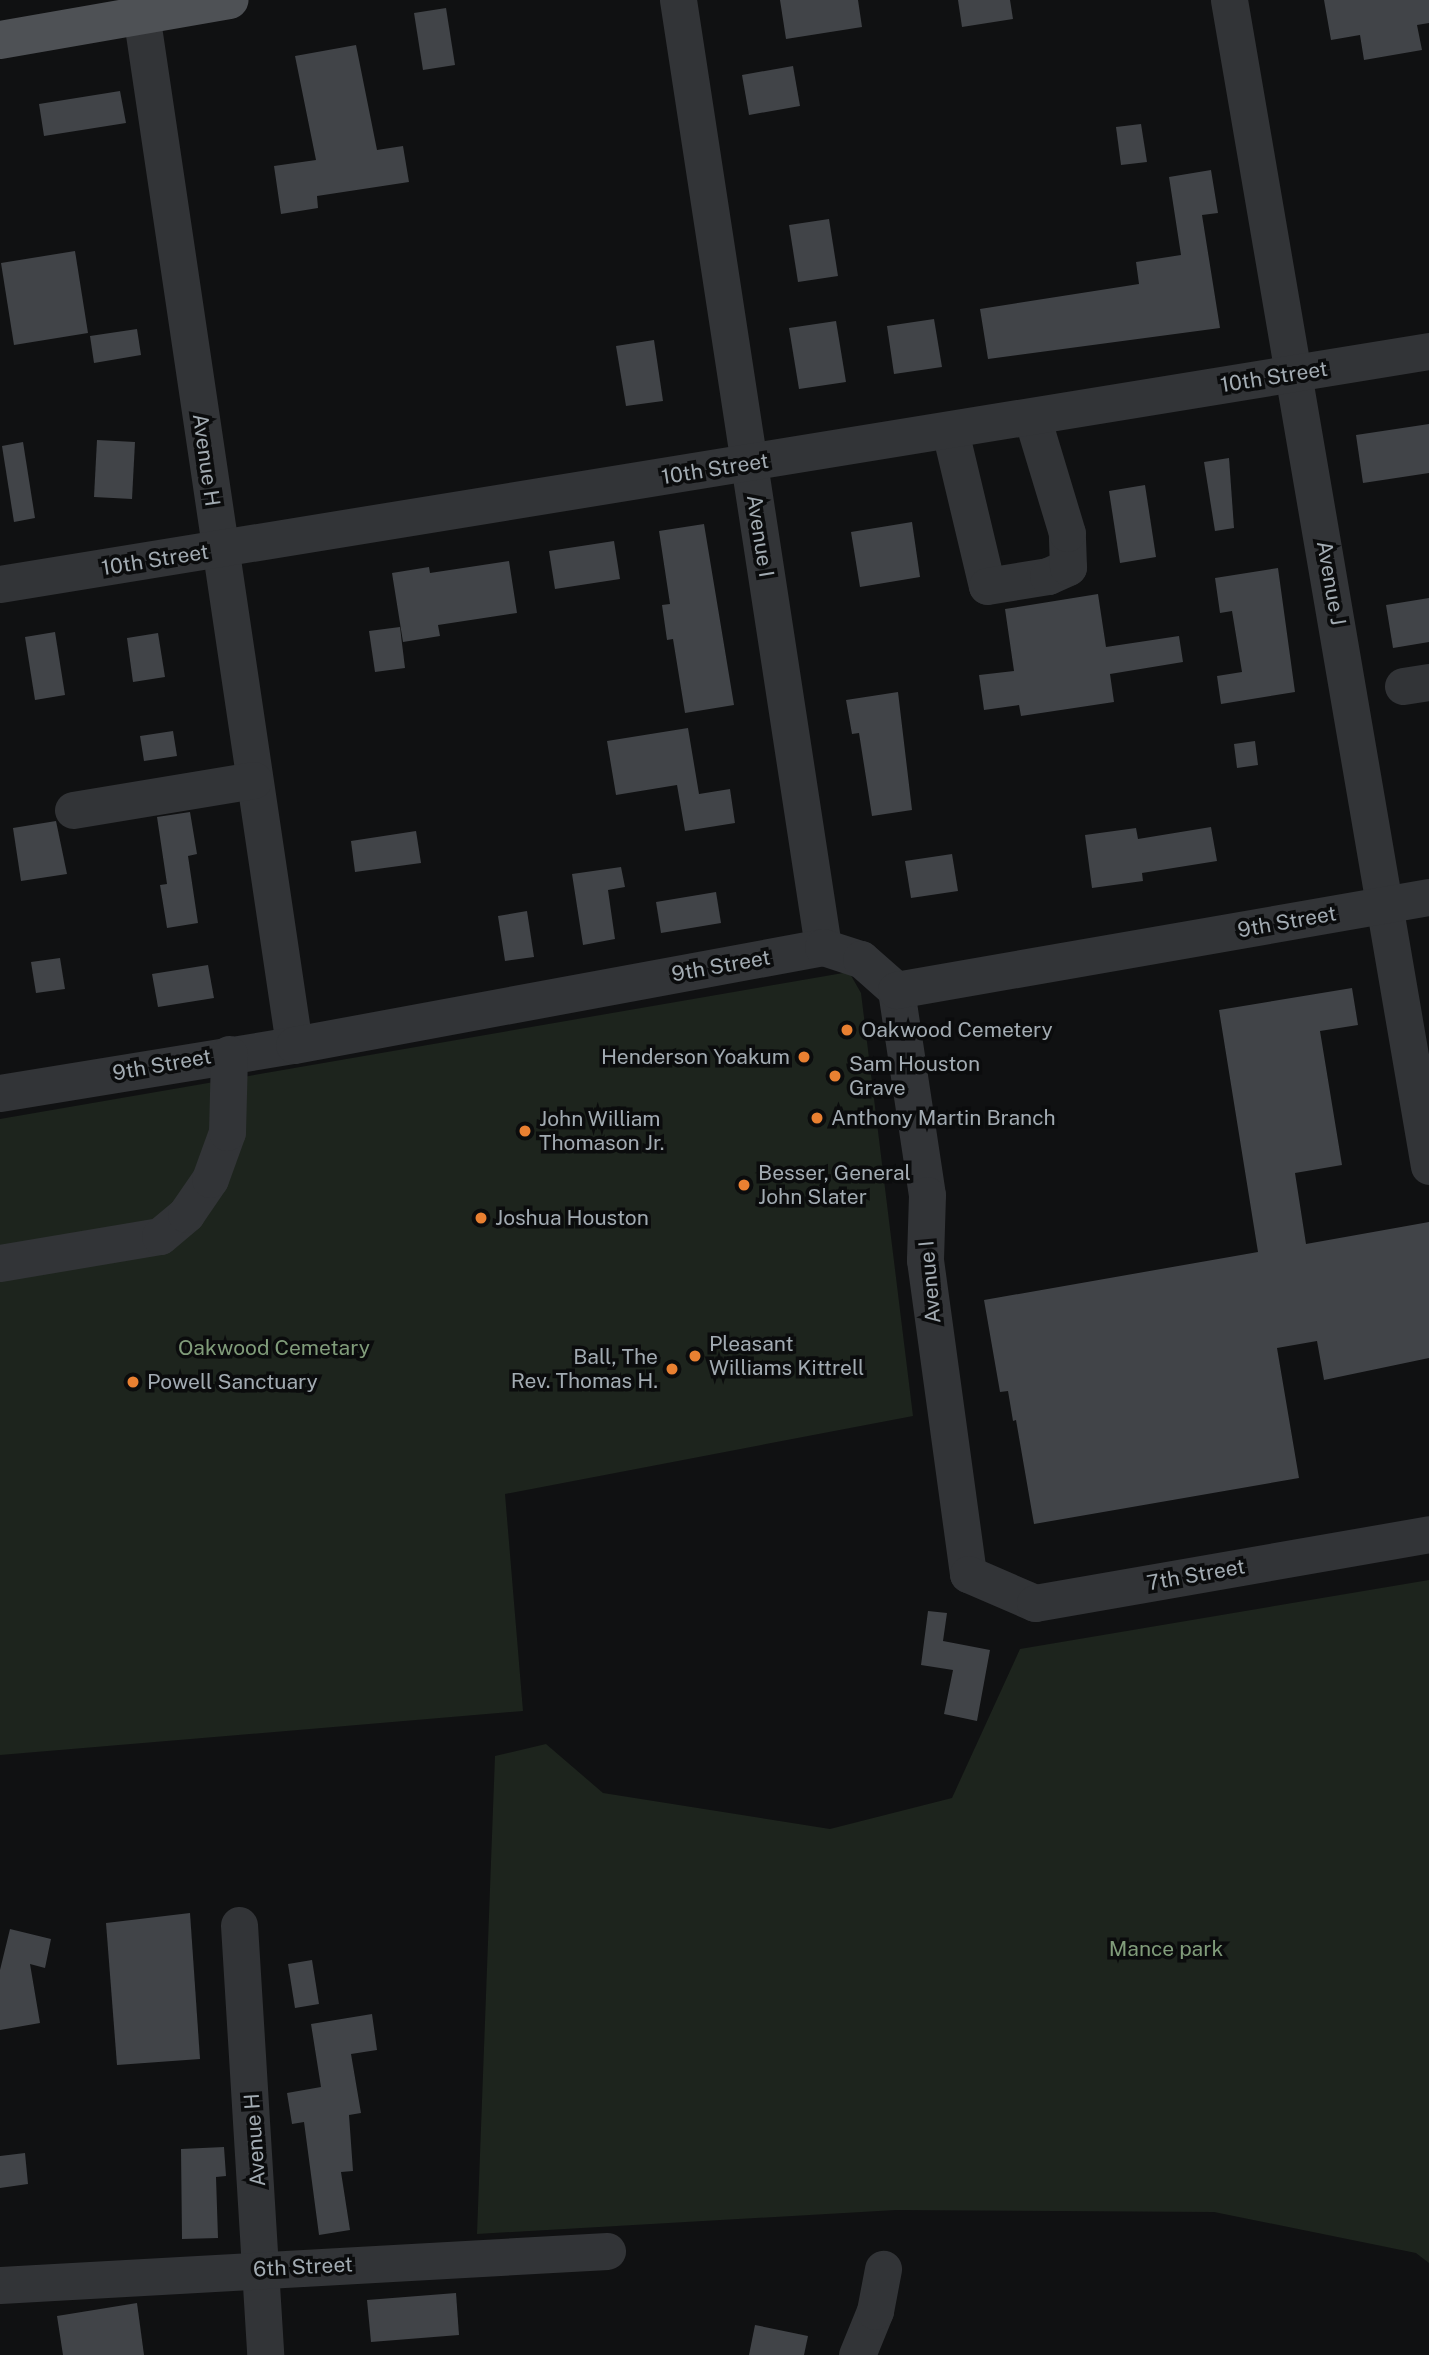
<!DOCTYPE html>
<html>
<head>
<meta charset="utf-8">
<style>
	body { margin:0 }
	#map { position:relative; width:1429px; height:2355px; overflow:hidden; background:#101112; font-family:"Public Sans",sans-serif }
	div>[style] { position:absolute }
	.green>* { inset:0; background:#1d241d }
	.building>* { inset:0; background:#414448 }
	.minor>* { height:37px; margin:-18.5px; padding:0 18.5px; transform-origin:18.5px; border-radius:18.5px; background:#323437 }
	.major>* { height:38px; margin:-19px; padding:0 19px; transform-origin:19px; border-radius:19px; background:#4e5155 }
	.dots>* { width:19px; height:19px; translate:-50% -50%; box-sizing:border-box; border:4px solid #0b0c0d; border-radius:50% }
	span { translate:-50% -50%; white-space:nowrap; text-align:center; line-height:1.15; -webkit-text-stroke:7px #0b0c0d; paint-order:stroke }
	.street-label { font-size:21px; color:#a2abb2 }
	.poi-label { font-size:21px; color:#a2abb2 }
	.left { translate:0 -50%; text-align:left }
	.right { translate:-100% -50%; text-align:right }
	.park-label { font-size:21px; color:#809c7a }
</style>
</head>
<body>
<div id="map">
	<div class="green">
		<div style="clip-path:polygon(849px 972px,861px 993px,913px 1416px,505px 1494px,523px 1711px,0 1755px,0 1119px)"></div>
		<div style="clip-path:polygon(1429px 1580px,1429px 2263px,1416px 2253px,1214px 2212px,896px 2210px,477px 2234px,495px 1756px,546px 1744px,603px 1793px,830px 1829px,952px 1798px,1020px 1649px)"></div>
	</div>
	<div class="building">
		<div style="clip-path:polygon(780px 0,858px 0,862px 27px,786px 39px)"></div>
		<div style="clip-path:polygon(958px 0,1010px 0,1013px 19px,962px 27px)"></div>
		<div style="clip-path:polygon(1324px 0,1429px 0,1429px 23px,1417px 25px,1422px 50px,1364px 60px,1360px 35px,1331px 40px)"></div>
		<div style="clip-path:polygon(446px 8px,455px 65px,423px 70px,414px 13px)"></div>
		<div style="clip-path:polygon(356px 45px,377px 150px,403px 146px,409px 182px,317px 196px,318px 208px,281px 214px,274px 166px,316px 160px,295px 56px)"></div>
		<div style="clip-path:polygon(793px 66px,800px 106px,749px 115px,742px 75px)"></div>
		<div style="clip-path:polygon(120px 91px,126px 123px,44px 136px,39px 104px)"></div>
		<div style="clip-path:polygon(1141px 124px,1147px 162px,1121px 165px,1116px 127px)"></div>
		<div style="clip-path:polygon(1211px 170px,1218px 213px,1202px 215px,1220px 328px,988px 359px,980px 309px,1139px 284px,1136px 262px,1181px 255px,1169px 177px)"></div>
		<div style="clip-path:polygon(829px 219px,838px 276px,798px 282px,789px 225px)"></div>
		<div style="clip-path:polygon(75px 251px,88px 333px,14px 345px,1px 263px)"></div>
		<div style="clip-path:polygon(934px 319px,942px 367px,894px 374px,887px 326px)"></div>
		<div style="clip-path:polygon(836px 321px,846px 382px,799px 389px,789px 328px)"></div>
		<div style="clip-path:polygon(137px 329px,141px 355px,94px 363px,90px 336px)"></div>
		<div style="clip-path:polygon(654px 340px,663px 401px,626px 406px,616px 346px)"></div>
		<div style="clip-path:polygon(1429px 424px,1429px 473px,1363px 483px,1356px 435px)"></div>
		<div style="clip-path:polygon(97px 440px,135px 442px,132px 499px,94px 497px)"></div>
		<div style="clip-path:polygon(23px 442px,35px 518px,14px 522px,2px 446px)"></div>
		<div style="clip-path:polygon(1229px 458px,1234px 528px,1215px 531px,1204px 462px)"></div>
		<div style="clip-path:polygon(1145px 485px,1156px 557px,1120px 563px,1109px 491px)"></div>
		<div style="clip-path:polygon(912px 522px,920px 577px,860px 587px,851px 532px)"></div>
		<div style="clip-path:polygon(704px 524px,734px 705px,685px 713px,673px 639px,667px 640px,662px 605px,670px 604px,659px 531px)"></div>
		<div style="clip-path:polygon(614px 541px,620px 579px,555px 589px,549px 551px)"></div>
		<div style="clip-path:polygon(509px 561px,517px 613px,438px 625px,440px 636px,403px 642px,392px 573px,429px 567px,430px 573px)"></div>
		<div style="clip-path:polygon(1278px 568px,1295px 692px,1221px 704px,1217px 676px,1242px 672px,1232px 611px,1220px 613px,1215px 578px)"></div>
		<div style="clip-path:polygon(1098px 594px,1106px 647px,1179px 636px,1183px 662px,1110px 674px,1114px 702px,1021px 716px,1019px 705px,984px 710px,979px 675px,1014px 671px,1005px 609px)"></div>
		<div style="clip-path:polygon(1429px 598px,1429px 642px,1393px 648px,1386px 605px)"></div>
		<div style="clip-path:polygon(400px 627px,405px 668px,375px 672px,369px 631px)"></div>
		<div style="clip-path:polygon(55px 632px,65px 695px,35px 700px,25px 637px)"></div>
		<div style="clip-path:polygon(158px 633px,165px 677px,133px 682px,127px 638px)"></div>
		<div style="clip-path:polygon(898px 692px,912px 810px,872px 816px,859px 733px,852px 734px,846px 700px)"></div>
		<div style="clip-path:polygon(688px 728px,699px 794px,730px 789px,735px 823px,685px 831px,677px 785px,616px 795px,607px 741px)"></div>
		<div style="clip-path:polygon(173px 731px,177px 756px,144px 761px,140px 736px)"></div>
		<div style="clip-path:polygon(1255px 741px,1258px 765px,1237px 768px,1234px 744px)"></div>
		<div style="clip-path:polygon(190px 812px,197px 854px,188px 856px,198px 923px,167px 928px,160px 885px,167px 884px,157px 817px)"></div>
		<div style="clip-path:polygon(56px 821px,67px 874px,21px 881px,13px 828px)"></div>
		<div style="clip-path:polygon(1211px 827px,1217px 861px,1142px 873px,1143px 881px,1092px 888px,1085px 835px,1136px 828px,1138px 839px)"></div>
		<div style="clip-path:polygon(416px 831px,421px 863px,355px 872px,351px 841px)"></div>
		<div style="clip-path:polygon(952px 854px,958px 891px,911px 898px,905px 861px)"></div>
		<div style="clip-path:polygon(621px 867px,625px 887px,608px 890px,615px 939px,583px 945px,572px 874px)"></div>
		<div style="clip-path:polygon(716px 892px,721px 923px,661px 933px,656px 902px)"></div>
		<div style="clip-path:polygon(527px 911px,534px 957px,505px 961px,498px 916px)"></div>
		<div style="clip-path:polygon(60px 958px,65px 989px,36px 993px,31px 962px)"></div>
		<div style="clip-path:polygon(208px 965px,214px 998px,158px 1007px,152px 974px)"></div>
		<div style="clip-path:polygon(1352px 988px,1358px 1025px,1320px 1031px,1342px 1165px,1295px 1173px,1306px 1244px,1429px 1222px,1429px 1358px,1324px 1380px,1317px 1341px,1277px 1348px,1299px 1478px,1034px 1524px,1016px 1420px,1013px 1421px,1008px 1391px,1000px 1392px,984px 1300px,1258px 1252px,1219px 1010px)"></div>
		<div style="clip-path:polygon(928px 1611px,947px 1613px,943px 1641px,990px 1650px,977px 1721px,944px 1714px,953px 1670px,921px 1665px)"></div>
		<div style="clip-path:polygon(190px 1913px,200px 2059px,117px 2065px,106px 1923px)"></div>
		<div style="clip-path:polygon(10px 1929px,51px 1939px,45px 1968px,30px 1964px,40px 2023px,0 2030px,0 1970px)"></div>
		<div style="clip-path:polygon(312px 1960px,319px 2004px,295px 2008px,288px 1964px)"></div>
		<div style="clip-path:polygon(372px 2014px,377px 2050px,351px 2054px,361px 2113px,349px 2115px,353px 2171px,341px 2172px,350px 2230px,319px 2235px,304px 2122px,292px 2124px,287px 2093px,321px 2087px,311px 2024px)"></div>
		<div style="clip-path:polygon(224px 2147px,226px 2176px,216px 2177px,218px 2238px,182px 2239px,181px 2149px)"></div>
		<div style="clip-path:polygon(25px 2153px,28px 2184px,0 2188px,0 2156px)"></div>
		<div style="clip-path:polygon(456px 2293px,459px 2335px,371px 2342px,367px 2300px)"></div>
		<div style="clip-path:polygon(137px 2303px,144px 2355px,63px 2355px,57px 2316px)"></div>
		<div style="clip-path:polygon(755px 2325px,808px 2336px,804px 2355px,749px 2355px)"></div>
	</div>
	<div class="minor">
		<div style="left:139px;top:0;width:1056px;rotate:81.56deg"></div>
		<div style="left:678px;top:0;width:958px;rotate:81.29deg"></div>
		<div style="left:1229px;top:0;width:1183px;rotate:80.27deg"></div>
		<div style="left:950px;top:431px;width:159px;rotate:76.6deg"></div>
		<div style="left:987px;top:586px;width:62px;rotate:-9.3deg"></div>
		<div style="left:1048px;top:576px;width:22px;rotate:-24deg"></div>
		<div style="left:1068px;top:567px;width:34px;rotate:-92deg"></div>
		<div style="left:1067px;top:533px;width:121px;rotate:-106.8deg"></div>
		<div style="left:0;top:584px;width:1448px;rotate:-9.26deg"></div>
		<div style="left:1403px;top:686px;width:26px;rotate:-9deg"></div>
		<div style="left:73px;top:810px;width:183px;rotate:-9.4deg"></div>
		<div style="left:896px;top:990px;width:207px;rotate:81.4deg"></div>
		<div style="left:927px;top:1195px;width:65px;rotate:91.8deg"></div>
		<div style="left:925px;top:1260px;width:317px;rotate:82.2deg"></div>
		<div style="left:968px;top:1574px;width:73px;rotate:23.4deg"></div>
		<div style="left:1035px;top:1603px;width:400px;rotate:-9.9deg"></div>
		<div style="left:0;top:1093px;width:298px;rotate:-9.3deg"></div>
		<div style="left:294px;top:1045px;width:538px;rotate:-10.5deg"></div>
		<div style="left:823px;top:947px;width:40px;rotate:18deg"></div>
		<div style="left:861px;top:959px;width:47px;rotate:41.5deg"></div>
		<div style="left:896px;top:990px;width:541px;rotate:-9.9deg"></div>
		<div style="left:0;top:1263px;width:162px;rotate:-9.6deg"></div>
		<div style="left:160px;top:1236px;width:34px;rotate:-40deg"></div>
		<div style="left:186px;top:1214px;width:42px;rotate:-55.6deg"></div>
		<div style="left:210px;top:1179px;width:50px;rotate:-70.1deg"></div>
		<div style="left:227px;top:1132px;width:78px;rotate:-88.5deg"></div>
		<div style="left:239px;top:1925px;width:431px;rotate:86.5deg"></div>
		<div style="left:0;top:2285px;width:608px;rotate:-3.21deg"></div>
		<div style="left:857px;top:2355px;width:48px;rotate:-67.8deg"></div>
		<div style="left:875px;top:2311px;width:43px;rotate:-79.2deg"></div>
	</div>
	<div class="major">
		<div style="left:0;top:40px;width:233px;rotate:-9.9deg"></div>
	</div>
	<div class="dots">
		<div style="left:847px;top:1030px;background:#e98031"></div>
		<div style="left:804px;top:1057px;background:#e98031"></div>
		<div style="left:835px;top:1076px;background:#e98031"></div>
		<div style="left:817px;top:1118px;background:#e98031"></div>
		<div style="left:525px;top:1131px;background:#e98031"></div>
		<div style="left:744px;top:1185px;background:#e98031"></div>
		<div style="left:481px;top:1218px;background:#e98031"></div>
		<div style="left:695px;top:1356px;background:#e98031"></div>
		<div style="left:672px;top:1369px;background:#e98031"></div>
		<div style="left:133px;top:1382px;background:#e98031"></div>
	</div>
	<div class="street-label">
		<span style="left:1274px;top:377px;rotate:-9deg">10th Street</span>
		<span style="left:206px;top:460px;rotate:82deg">Avenue H</span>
		<span style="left:715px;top:469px;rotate:-9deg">10th Street</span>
		<span style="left:760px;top:536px;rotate:81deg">Avenue I</span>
		<span style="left:155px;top:560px;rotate:-9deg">10th Street</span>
		<span style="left:1331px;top:583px;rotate:80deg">Avenue J</span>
		<span style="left:1287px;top:922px;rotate:-10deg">9th Street</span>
		<span style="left:721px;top:966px;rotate:-10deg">9th Street</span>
		<span style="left:162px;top:1065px;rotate:-10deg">9th Street</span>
		<span style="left:930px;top:1282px;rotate:-95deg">Avenue I</span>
		<span style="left:1196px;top:1575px;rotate:-10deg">7th Street</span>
		<span style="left:255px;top:2140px;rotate:-94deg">Avenue H</span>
		<span style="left:303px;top:2267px;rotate:-3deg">6th Street</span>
	</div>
	<div class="poi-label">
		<span class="left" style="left:861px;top:1030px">Oakwood Cemetery</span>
		<span class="right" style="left:790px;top:1057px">Henderson Yoakum</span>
		<span class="left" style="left:849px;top:1076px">Sam Houston<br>Grave</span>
		<span class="left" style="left:831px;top:1118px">Anthony Martin Branch</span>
		<span class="left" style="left:539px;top:1131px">John William<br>Thomason Jr.</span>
		<span class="left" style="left:758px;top:1185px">Besser, General<br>John Slater</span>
		<span class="left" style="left:495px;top:1218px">Joshua Houston</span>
		<span class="left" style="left:709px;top:1356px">Pleasant<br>Williams Kittrell</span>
		<span class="right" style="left:658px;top:1369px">Ball, The<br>Rev. Thomas H.</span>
		<span class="left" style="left:147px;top:1382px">Powell Sanctuary</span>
	</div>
	<div class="park-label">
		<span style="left:274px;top:1348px">Oakwood Cemetary</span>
		<span style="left:1166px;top:1949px">Mance park</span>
	</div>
</div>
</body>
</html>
